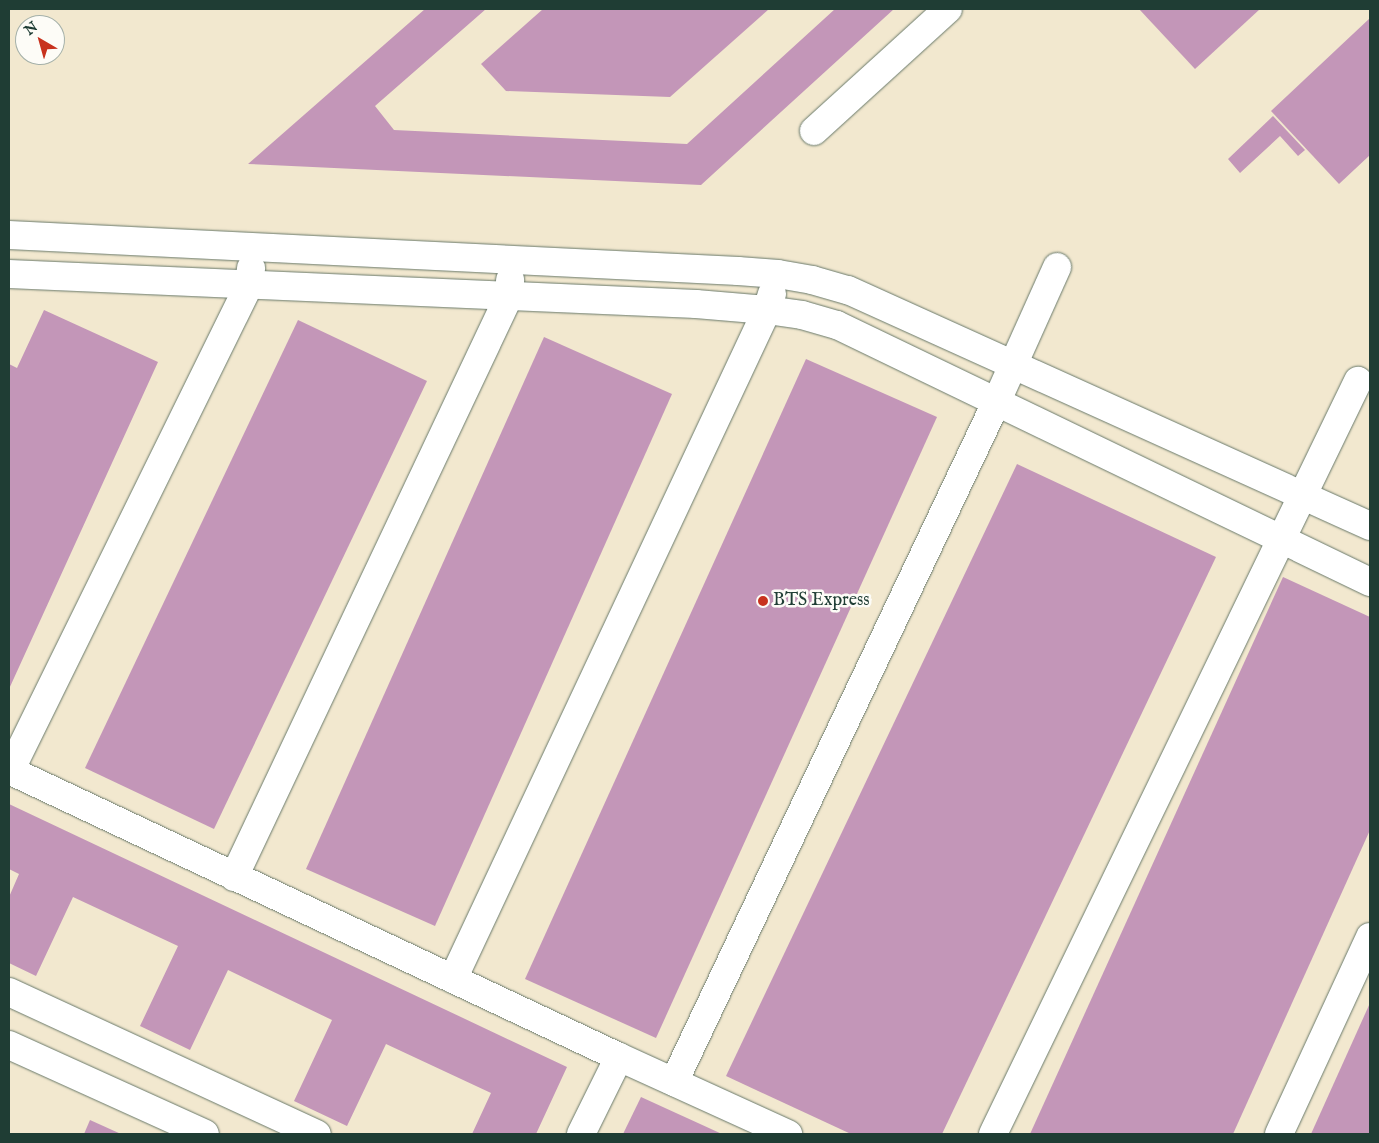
<!DOCTYPE html>
<html>
<head>
<meta charset="utf-8">
<style>
	body { margin:0 }
	#map { position:relative; width:1379px; height:1143px; overflow:hidden; background:#f2e8cf; font-family:"IM FELL English",serif }
	div>[style] { position:absolute }
	.building>* { inset:0; background:#c396b8 }
	.roads { filter:drop-shadow(0 0 1px #69796a) drop-shadow(0 0 1px #69796a) }
	.minor>* { height:28px; margin:-14px; padding:0 14px; transform-origin:14px; border-radius:14px; background:#fff }
	.dots>* { width:14px; height:14px; translate:-50% -50%; box-sizing:border-box; border:2px solid #fdfcf7; border-radius:50% }
	span { translate:-50% -50%; white-space:nowrap; text-align:center; line-height:1.15; -webkit-text-stroke:5px #fdfcf7; paint-order:stroke }
	.poi-label { font-size:18px; color:#1f3d34 }
	.left { translate:0 -50%; text-align:left }
	.frame { position:absolute; inset:0; border:10px solid #1f3d34; pointer-events:none }
	.north { position:absolute; left:15px; top:15px; width:50px; height:50px; box-sizing:border-box; background:#fdfcf7; border:1px solid #a4b0a9; border-radius:50%; rotate:322deg; font-size:14px; font-weight:700; line-height:20px; text-align:center; color:#1f3d34 }
	.north::after { content:''; display:block; margin:auto; width:18px; height:22px; background:#c8321e; clip-path:polygon(50% 0,100% 100%,50% 72%,0 100%) }
</style>
</head>
<body>
<div id="map">
	<div class="building">
		<div style="clip-path:polygon(425px 9px,486px 9px,375px 106px,394px 130px,687px 144px,835px 9px,894px 9px,701px 185px,248px 164px)"></div>
		<div style="clip-path:polygon(543px 9px,769px 9px,670px 97px,506px 91px,481px 64px)"></div>
		<div style="clip-path:polygon(1139px 9px,1260px 9px,1195px 69px)"></div>
		<div style="clip-path:polygon(1370px 18px,1370px 155px,1339px 184px,1271px 111px)"></div>
		<div style="clip-path:polygon(1273px 116px,1305px 150px,1298px 156px,1280px 136px,1240px 173px,1228px 159px)"></div>
		<div style="clip-path:polygon(44px 310px,158px 362px,9px 689px,9px 364px,17px 368px)"></div>
		<div style="clip-path:polygon(298px 320px,427px 381px,214px 829px,85px 768px)"></div>
		<div style="clip-path:polygon(544px 337px,672px 394px,435px 926px,306px 869px)"></div>
		<div style="clip-path:polygon(806px 359px,937px 417px,656px 1038px,525px 979px)"></div>
		<div style="clip-path:polygon(1017px 464px,1216px 557px,942px 1134px,851px 1134px,726px 1076px)"></div>
		<div style="clip-path:polygon(1283px 577px,1370px 617px,1370px 830px,1233px 1134px,1030px 1134px)"></div>
		<div style="clip-path:polygon(9px 804px,567px 1067px,536px 1134px,472px 1134px,491px 1093px,386px 1044px,347px 1126px,294px 1101px,332px 1020px,228px 970px,190px 1050px,140px 1026px,178px 946px,73px 897px,36px 976px,9px 963px,9px 897px,19px 874px,9px 869px)"></div>
		<div style="clip-path:polygon(1370px 1003px,1370px 1134px,1311px 1134px)"></div>
		<div style="clip-path:polygon(641px 1097px,722px 1134px,623px 1134px)"></div>
		<div style="clip-path:polygon(90px 1120px,121px 1134px,84px 1134px)"></div>
	</div>
	<div class="roads">
		<div class="minor">
			<div style="left:814px;top:131px;width:181px;rotate:-42.3deg"></div>
			<div style="left:9px;top:235px;width:730px;rotate:2.83deg"></div>
			<div style="left:738px;top:271px;width:40px;rotate:4.3deg"></div>
			<div style="left:778px;top:274px;width:35px;rotate:10deg"></div>
			<div style="left:812px;top:280px;width:37px;rotate:16deg"></div>
			<div style="left:848px;top:290px;width:573px;rotate:24.33deg"></div>
			<div style="left:9px;top:274px;width:688px;rotate:2.5deg"></div>
			<div style="left:696px;top:304px;width:71px;rotate:4.8deg"></div>
			<div style="left:767px;top:310px;width:35px;rotate:8deg"></div>
			<div style="left:802px;top:315px;width:36px;rotate:16deg"></div>
			<div style="left:837px;top:325px;width:592px;rotate:25.74deg"></div>
			<div style="left:9px;top:770px;width:674px;rotate:25.2deg"></div>
			<div style="left:619px;top:1057px;width:186px;rotate:24.5deg"></div>
			<div style="left:10px;top:771px;width:542px;rotate:-63.81deg"></div>
			<div style="left:249px;top:285px;width:17px;rotate:-83deg"></div>
			<div style="left:234px;top:877px;width:643px;rotate:-64.67deg"></div>
			<div style="left:509px;top:296px;width:16px;rotate:-86deg"></div>
			<div style="left:453px;top:979px;width:739px;rotate:-64.86deg"></div>
			<div style="left:767px;top:310px;width:17px;rotate:-73deg"></div>
			<div style="left:9px;top:992px;width:339px;rotate:24.8deg"></div>
			<div style="left:9px;top:1045px;width:215px;rotate:24.4deg"></div>
			<div style="left:674px;top:1082px;width:751px;rotate:-64.63deg"></div>
			<div style="left:996px;top:403px;width:149px;rotate:-65.8deg"></div>
			<div style="left:581px;top:1134px;width:86px;rotate:-63.7deg"></div>
			<div style="left:993px;top:1134px;width:837px;rotate:-64.14deg"></div>
			<div style="left:1279px;top:1134px;width:217px;rotate:-65.2deg"></div>
		</div>
	</div>
	<div class="dots">
		<div style="left:763px;top:601px;background:#c8321e"></div>
	</div>
	<div class="poi-label">
		<span class="left" style="left:773px;top:601px">BTS Express</span>
	</div>
	<div class="frame"></div>
	<div class="north">N</div>
</div>
</body>
</html>
